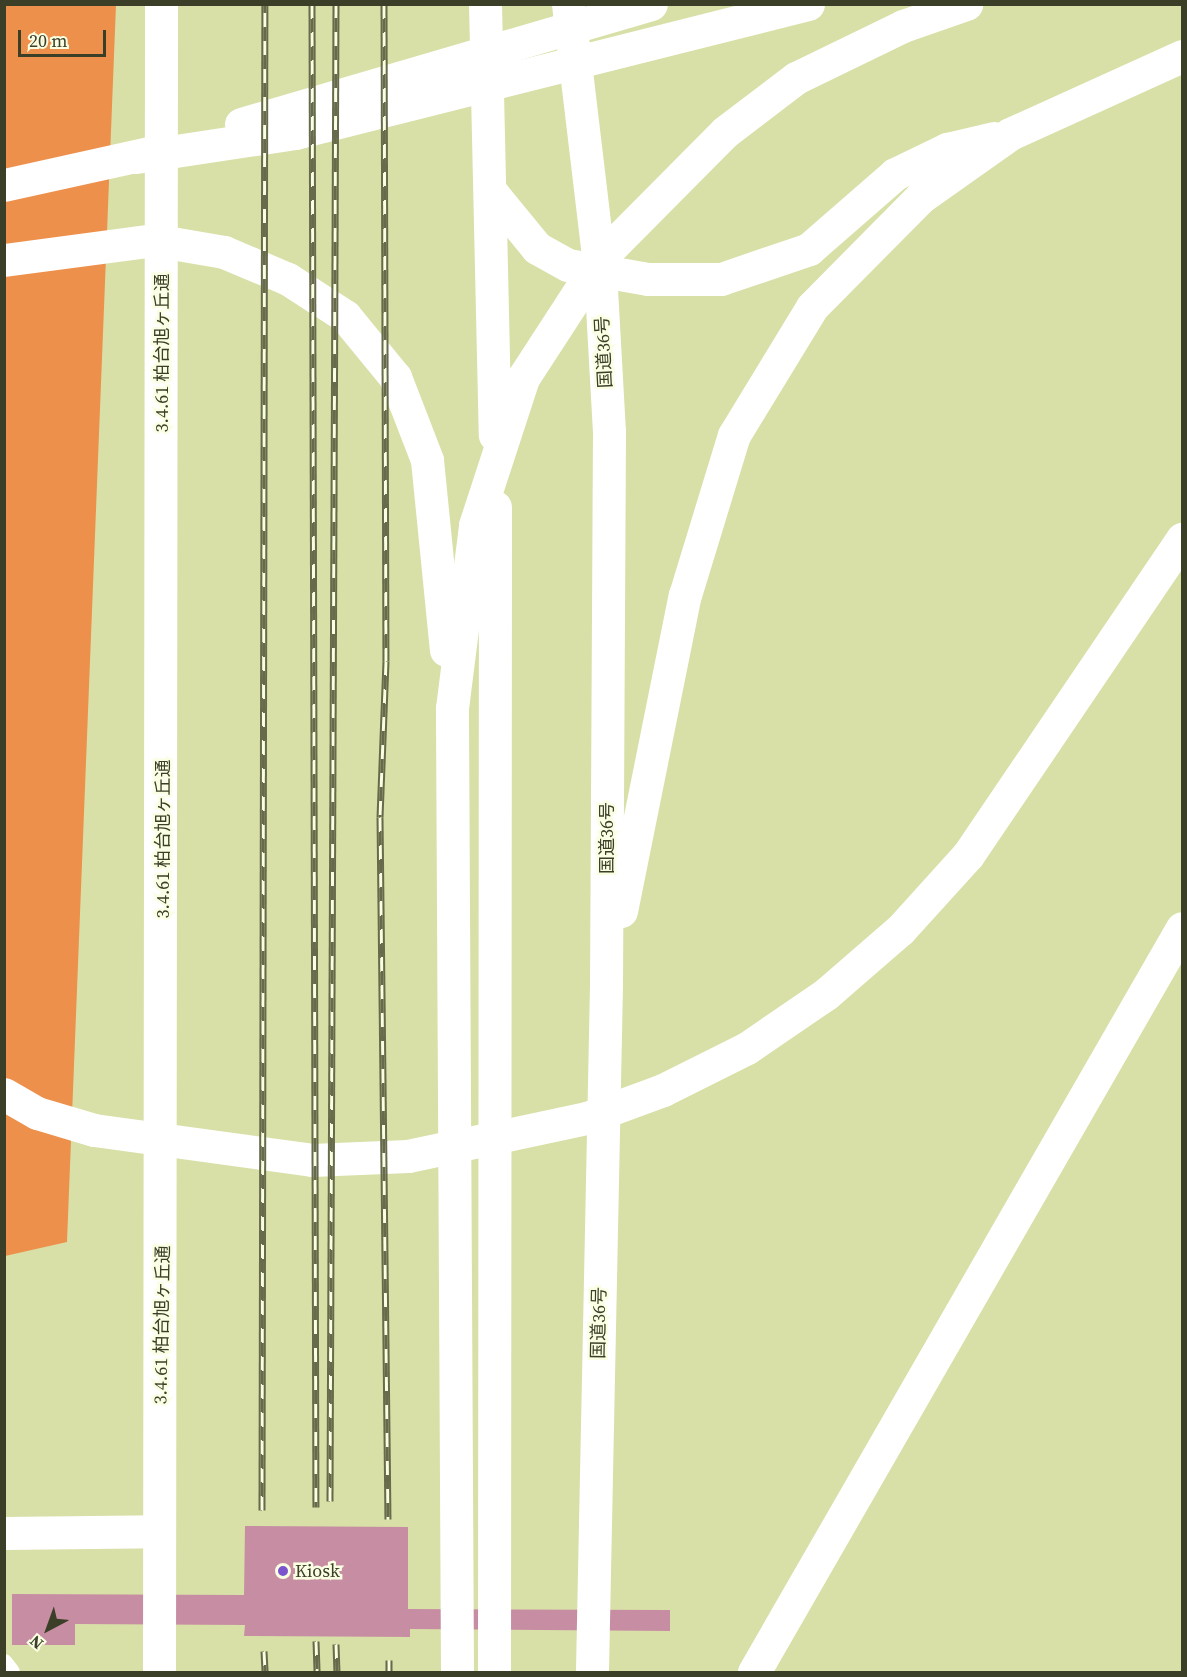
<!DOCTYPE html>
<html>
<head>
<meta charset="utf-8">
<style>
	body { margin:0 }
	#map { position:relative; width:1187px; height:1677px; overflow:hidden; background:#d8e0a7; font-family:"Source Serif 4","Noto Sans JP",serif }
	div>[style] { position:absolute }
	.green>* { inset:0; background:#ed904c }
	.building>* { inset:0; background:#c78ea3 }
	.service>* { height:18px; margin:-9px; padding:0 9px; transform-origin:9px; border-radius:9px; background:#fff }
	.minor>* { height:33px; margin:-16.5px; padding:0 16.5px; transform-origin:16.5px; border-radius:16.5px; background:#fff }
	.tertiary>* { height:33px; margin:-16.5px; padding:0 16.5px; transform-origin:16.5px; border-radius:16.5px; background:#fff }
	.secondary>* { height:33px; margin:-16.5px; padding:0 16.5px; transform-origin:16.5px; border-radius:16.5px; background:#fff }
	.trunk>* { height:33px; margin:-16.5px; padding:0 16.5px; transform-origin:16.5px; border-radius:16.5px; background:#fff }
	.rail>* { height:7px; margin-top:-3.5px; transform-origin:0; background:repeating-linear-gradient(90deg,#fafee2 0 14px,#676b4b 0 28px); box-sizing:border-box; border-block:2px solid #676b4b }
	.dots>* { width:16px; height:16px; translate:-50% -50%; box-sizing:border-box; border:3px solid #fafee2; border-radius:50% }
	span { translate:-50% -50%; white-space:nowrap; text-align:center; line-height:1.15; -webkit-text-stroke:5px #fafee2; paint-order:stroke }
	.street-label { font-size:18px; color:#3c3f28 }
	.poi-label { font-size:18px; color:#3c3f28 }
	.left { translate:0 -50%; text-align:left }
	.frame { position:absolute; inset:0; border:6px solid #3c3f28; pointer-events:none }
	.north { position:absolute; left:18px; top:1599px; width:60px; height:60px; -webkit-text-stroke:4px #fafee2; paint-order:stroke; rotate:221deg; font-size:16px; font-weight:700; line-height:24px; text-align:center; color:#3c3f28 }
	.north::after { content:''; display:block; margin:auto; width:21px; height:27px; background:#3c3f28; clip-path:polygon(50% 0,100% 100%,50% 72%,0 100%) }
	.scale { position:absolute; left:18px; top:30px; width:88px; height:27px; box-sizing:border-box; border:3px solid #3c3f28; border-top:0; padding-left:8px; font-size:18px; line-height:21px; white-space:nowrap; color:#3c3f28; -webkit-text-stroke:4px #fafee2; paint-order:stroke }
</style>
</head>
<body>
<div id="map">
	<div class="green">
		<div style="clip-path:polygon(4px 5px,116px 5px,67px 1242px,5px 1256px)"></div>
	</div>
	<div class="building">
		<div style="clip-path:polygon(245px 1526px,408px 1527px,408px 1609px,670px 1610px,670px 1631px,410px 1629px,410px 1637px,244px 1636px,245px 1625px,75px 1624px,75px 1645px,12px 1645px,12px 1594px,244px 1595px)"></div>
	</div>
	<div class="service">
		<div style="left:4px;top:1663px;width:11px;rotate:52deg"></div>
	</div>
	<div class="minor">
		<div style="left:754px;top:1672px;width:858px;rotate:-60.09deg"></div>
	</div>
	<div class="tertiary">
		<div style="left:159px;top:1672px;width:1668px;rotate:-89.93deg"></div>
	</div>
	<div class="secondary">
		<div style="left:4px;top:1533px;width:153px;rotate:-0.7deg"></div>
	</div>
	<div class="trunk">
		<div style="left:485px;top:4px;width:431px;rotate:88.7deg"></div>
		<div style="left:568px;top:4px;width:269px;rotate:83.2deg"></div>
		<div style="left:600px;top:271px;width:160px;rotate:86.8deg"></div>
		<div style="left:609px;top:431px;width:554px;rotate:90.31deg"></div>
		<div style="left:606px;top:985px;width:687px;rotate:91.17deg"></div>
		<div style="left:241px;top:124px;width:427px;rotate:-16.3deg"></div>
		<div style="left:136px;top:157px;width:161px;rotate:-8.6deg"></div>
		<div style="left:295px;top:133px;width:529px;rotate:-14.12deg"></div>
		<div style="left:4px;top:185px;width:157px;rotate:-12.5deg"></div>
		<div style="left:492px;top:193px;width:71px;rotate:50.7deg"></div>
		<div style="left:537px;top:248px;width:35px;rotate:29deg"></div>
		<div style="left:568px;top:265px;width:81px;rotate:9.9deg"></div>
		<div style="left:648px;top:279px;width:73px"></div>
		<div style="left:721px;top:279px;width:93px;rotate:-18.8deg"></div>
		<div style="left:809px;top:249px;width:114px;rotate:-41.1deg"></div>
		<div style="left:895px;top:174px;width:58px;rotate:-25.7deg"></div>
		<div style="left:947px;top:149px;width:48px;rotate:-13.2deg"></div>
		<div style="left:4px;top:260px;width:151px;rotate:-7.6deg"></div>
		<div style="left:154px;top:240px;width:71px;rotate:9.7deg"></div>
		<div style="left:224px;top:252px;width:69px;rotate:22.9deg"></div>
		<div style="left:288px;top:279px;width:68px;rotate:33deg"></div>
		<div style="left:345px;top:316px;width:79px;rotate:50.7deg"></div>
		<div style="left:395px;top:377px;width:89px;rotate:68.9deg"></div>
		<div style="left:427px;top:460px;width:191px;rotate:84.3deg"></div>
		<div style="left:621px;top:911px;width:322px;rotate:-78.6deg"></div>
		<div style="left:685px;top:595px;width:167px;rotate:-73deg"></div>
		<div style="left:734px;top:435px;width:150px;rotate:-58.6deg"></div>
		<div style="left:812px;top:307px;width:155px;rotate:-45.3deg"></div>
		<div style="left:921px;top:197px;width:109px;rotate:-35.3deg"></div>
		<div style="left:1010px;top:134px;width:189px;rotate:-24.4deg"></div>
		<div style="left:4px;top:1094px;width:38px;rotate:30deg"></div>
		<div style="left:37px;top:1113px;width:59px;rotate:16.6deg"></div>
		<div style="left:94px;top:1130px;width:220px;rotate:7.8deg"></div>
		<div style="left:312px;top:1160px;width:96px;rotate:-2.4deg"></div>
		<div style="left:408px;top:1156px;width:183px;rotate:-12deg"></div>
		<div style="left:587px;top:1118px;width:81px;rotate:-20.2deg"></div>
		<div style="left:663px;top:1090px;width:94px;rotate:-26.6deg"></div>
		<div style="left:747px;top:1048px;width:96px;rotate:-34.4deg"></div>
		<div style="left:826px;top:994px;width:98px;rotate:-40.9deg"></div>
		<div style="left:900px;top:930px;width:101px;rotate:-47.8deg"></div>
		<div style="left:968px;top:855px;width:382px;rotate:-55.9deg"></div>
		<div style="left:457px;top:1672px;width:964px;rotate:-90.3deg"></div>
		<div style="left:452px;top:708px;width:184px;rotate:-82.8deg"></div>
		<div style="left:475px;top:525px;width:155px;rotate:-71.9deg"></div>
		<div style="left:523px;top:378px;width:147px;rotate:-57deg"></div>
		<div style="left:603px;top:255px;width:173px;rotate:-45.2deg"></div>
		<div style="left:725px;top:132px;width:89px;rotate:-37.3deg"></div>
		<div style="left:796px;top:78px;width:119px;rotate:-25.9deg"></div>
		<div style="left:903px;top:26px;width:67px;rotate:-19.2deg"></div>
		<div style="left:494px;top:1672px;width:1165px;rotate:-89.95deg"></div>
	</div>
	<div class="rail">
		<div style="left:312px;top:4px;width:1503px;rotate:89.85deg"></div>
		<div style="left:384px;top:4px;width:657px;rotate:89.83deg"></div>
		<div style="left:386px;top:661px;width:156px;rotate:92.2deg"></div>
		<div style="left:380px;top:817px;width:702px;rotate:89.35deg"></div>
		<div style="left:330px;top:1501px;width:1497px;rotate:-89.77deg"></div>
		<div style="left:262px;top:1510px;width:1506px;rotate:-89.89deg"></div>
		<div style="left:316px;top:1641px;width:31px;rotate:88deg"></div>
		<div style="left:336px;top:1644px;width:28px;rotate:88deg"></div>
		<div style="left:264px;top:1651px;width:21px;rotate:87deg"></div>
		<div style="left:389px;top:1660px;width:12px;rotate:90deg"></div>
	</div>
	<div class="dots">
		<div style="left:283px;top:1571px;background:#7a53cd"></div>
	</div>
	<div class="street-label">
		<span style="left:604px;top:352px;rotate:-93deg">国道36号</span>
		<span style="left:162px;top:353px;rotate:-90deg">3.4.61 柏台旭ヶ丘通</span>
		<span style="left:607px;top:838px;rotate:-90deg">国道36号</span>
		<span style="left:163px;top:839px;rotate:-90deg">3.4.61 柏台旭ヶ丘通</span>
		<span style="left:599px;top:1323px;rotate:-89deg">国道36号</span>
		<span style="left:162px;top:1325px;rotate:-89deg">3.4.61 柏台旭ヶ丘通</span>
	</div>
	<div class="poi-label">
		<span class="left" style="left:295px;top:1571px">Kiosk</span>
	</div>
	<div class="frame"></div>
	<div class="north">N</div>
	<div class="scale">20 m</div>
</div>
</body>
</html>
